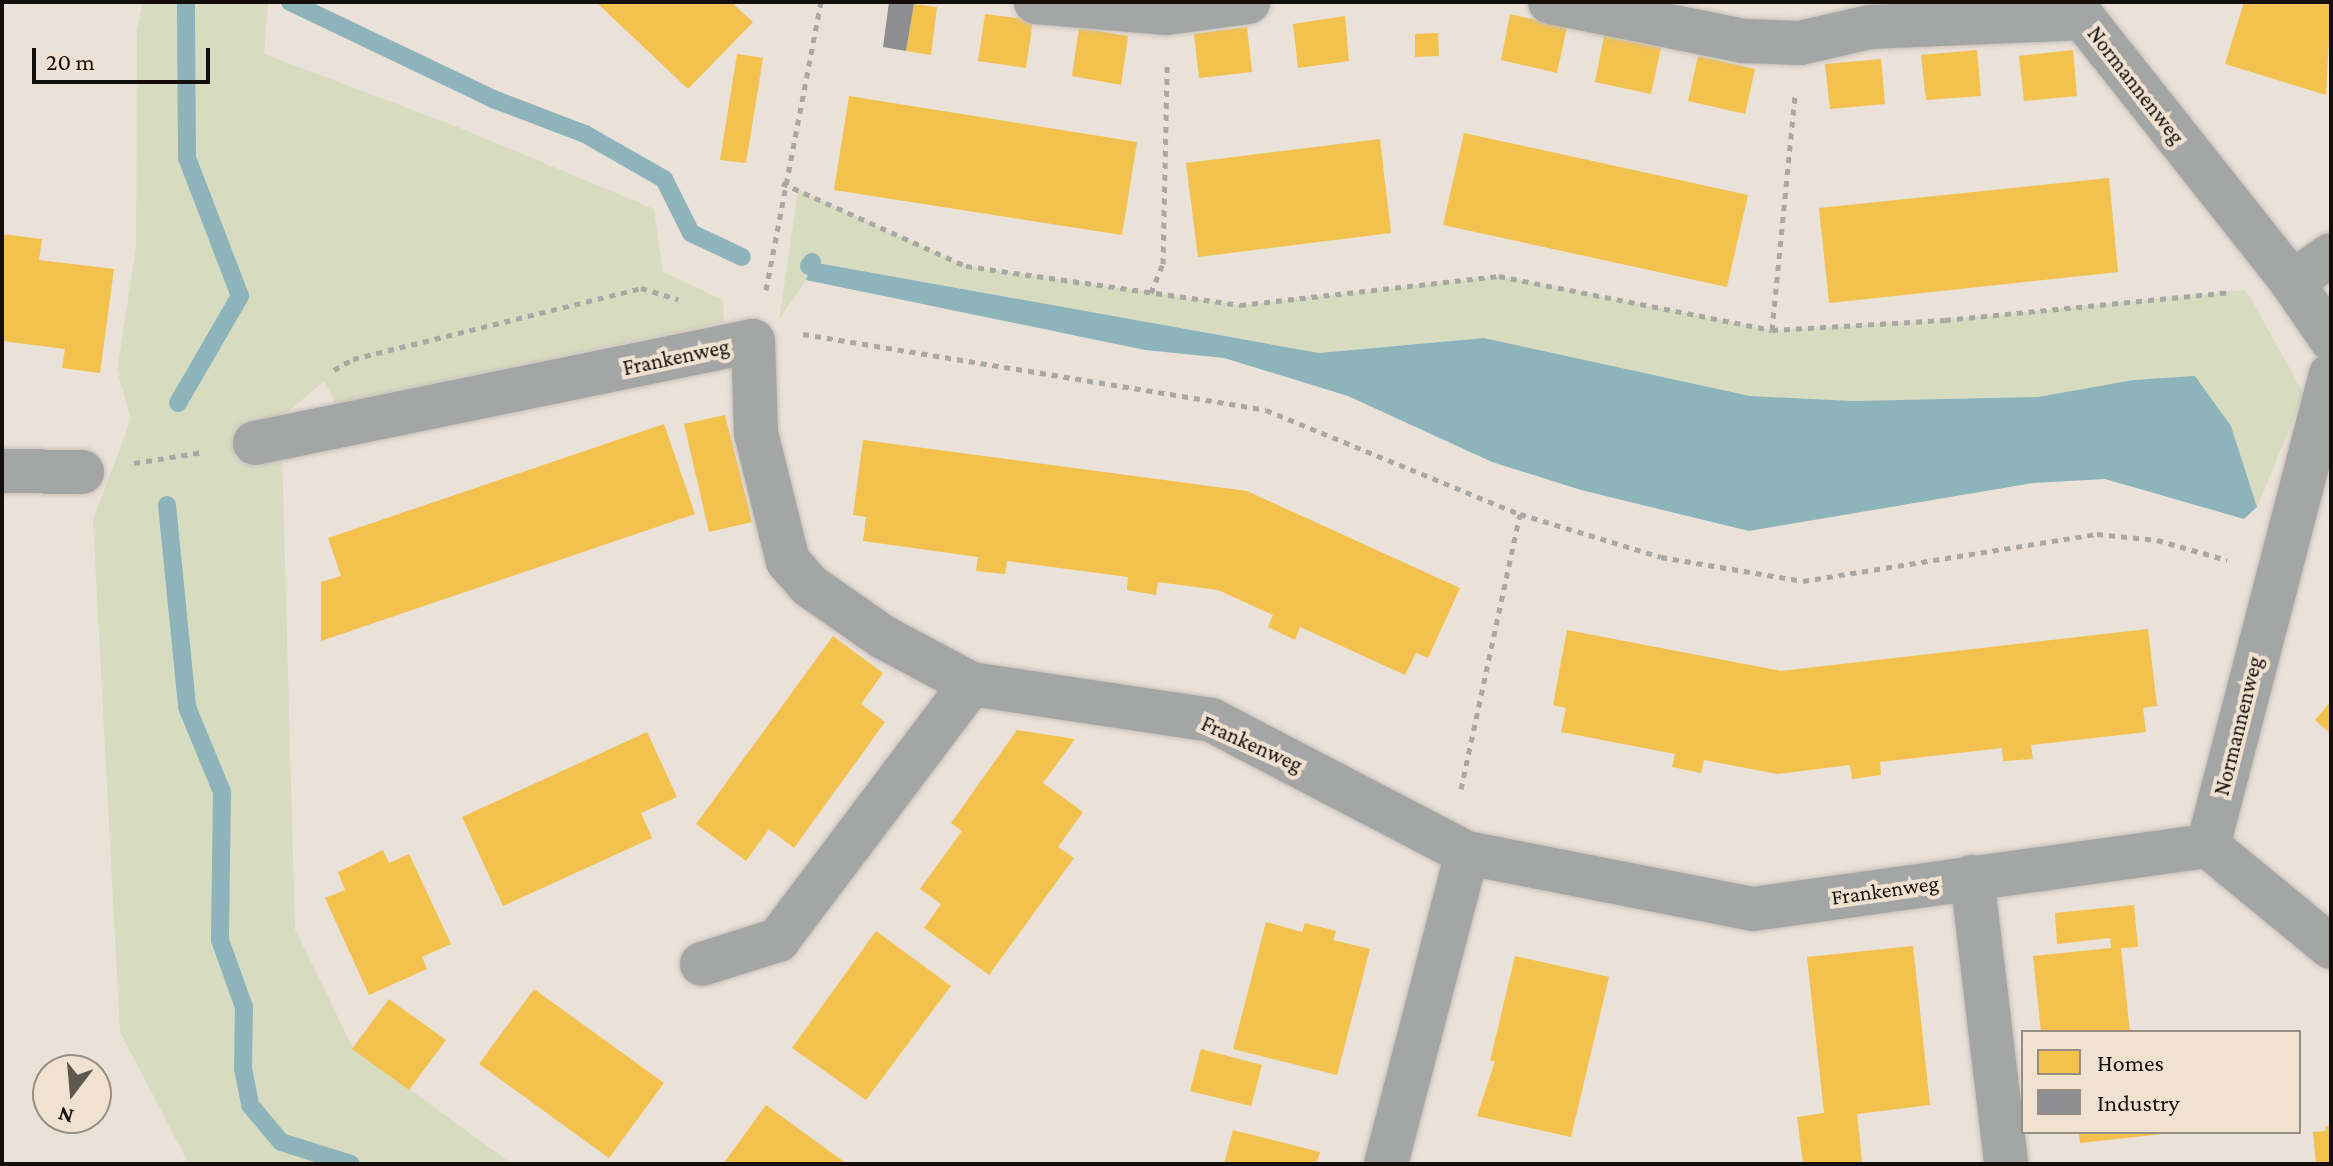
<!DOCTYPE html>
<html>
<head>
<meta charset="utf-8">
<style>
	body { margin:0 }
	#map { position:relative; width:2333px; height:1166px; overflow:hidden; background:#eae1d8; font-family:"Crimson Pro",serif }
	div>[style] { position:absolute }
	.green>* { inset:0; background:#d7dcc0 }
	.water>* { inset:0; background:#8eb4bb }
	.homes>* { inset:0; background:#f2c14e }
	.industry>* { inset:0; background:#8d8d92 }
	.stream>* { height:18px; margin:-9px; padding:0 9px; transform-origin:9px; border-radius:9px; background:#8eb4bb }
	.path>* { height:5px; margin-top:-2.5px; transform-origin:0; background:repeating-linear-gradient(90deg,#a9a8a5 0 6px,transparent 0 12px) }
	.roads { filter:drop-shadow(0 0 2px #c6bfb9) drop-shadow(0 0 2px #c6bfb9) }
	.street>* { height:44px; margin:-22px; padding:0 22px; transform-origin:22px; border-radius:22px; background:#a3a6a5 }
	span { translate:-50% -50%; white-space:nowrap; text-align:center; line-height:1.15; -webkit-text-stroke:8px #f1e1d1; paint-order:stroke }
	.street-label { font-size:22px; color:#130e09 }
	.frame { position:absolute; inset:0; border:4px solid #130e09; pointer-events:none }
	.legend { position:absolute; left:2021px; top:1030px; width:280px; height:104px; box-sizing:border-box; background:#f1e1d1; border:2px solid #988d81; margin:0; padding:10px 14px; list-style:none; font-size:24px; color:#130e09 }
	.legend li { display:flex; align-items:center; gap:16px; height:40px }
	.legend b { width:40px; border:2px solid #988d81 }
	.north { position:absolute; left:32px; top:1054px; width:80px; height:80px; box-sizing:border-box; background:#f1e1d1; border:2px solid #988d81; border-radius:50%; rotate:196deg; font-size:22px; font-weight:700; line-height:32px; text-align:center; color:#130e09 }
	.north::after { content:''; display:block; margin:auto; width:28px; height:36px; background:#5e5851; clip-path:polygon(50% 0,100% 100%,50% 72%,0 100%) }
	.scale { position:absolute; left:32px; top:48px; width:178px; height:36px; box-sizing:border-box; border:4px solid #130e09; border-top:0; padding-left:10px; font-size:24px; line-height:28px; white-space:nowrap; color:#130e09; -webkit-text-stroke:6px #f1e1d1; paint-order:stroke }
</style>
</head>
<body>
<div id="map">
	<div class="green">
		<div style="clip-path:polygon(143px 2px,268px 2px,264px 54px,453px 125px,654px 209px,663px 272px,723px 300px,724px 322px,336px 404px,324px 381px,281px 418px,295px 929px,353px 1048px,512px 1164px,189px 1164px,120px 1032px,93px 520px,131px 419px,117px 370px,136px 248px,137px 30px)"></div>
		<div style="clip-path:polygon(798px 190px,966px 266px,1240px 305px,1499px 276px,1772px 330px,1945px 320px,2246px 290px,2304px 394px,2257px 507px,2231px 426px,2133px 380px,2038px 397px,1853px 401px,1750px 396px,1484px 338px,1319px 353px,812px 262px,806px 280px,779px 320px)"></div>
	</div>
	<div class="water">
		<div style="clip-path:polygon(812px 262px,1319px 353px,1484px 338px,1750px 396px,1853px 401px,2038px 397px,2133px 380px,2195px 376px,2231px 426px,2257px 507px,2244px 519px,2105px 479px,2033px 483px,1749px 531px,1581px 490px,1492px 462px,1348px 396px,1224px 358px,1145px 350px,806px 280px)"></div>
	</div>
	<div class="homes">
		<div style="clip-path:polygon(596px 2px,731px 2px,753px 22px,688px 89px)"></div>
		<div style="clip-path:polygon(2244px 2px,2331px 2px,2326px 95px,2225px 64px)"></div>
		<div style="clip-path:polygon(914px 4px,937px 7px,931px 55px,906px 51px)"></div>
		<div style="clip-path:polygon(985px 14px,1033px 20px,1026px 68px,978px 61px)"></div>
		<div style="clip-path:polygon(1510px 14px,1567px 27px,1557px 73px,1501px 60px)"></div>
		<div style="clip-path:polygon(1345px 16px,1349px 61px,1298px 68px,1293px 24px)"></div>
		<div style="clip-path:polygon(1247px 27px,1252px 72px,1199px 78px,1194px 34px)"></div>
		<div style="clip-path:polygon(1079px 28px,1128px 36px,1121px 85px,1072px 76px)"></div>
		<div style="clip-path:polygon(1438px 33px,1439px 56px,1415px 57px,1415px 34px)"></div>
		<div style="clip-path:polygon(1604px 36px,1661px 48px,1651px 94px,1595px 82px)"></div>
		<div style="clip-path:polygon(1977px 50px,1981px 96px,1926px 100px,1921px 55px)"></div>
		<div style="clip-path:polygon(2073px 50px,2077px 96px,2024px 101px,2019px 56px)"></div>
		<div style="clip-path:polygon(737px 54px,763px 58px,746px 163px,720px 160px)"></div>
		<div style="clip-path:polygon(1698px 56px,1755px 69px,1745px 114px,1688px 101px)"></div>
		<div style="clip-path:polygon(1881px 59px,1885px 104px,1830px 109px,1825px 64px)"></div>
		<div style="clip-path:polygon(849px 96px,1137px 142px,1122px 235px,834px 190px)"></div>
		<div style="clip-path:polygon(1464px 133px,1748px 195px,1727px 287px,1443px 225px)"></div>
		<div style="clip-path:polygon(1380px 139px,1391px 233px,1198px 257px,1186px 163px)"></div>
		<div style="clip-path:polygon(2109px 178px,2118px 272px,1829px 303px,1819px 208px)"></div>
		<div style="clip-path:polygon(2px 234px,42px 239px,39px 260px,114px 269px,100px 373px,62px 368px,65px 349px,2px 341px)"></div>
		<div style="clip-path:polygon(725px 415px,752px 522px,709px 532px,684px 424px)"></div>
		<div style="clip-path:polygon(664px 424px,695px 514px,321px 641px,321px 582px,341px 576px,328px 538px)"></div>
		<div style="clip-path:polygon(863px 440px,1247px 491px,1460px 588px,1428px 658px,1416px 653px,1405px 675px,1300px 627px,1295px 640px,1268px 627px,1273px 615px,1218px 590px,1158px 582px,1156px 595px,1127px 590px,1128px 577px,1007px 561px,1005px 574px,976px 571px,978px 557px,863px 541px,866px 517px,853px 515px)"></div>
		<div style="clip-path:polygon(2148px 629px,2157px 706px,2143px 708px,2146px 732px,2031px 745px,2033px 759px,2003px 761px,2002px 748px,1880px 762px,1881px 775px,1852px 779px,1850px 765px,1777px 774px,1704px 760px,1701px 773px,1672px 767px,1675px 754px,1561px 732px,1566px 708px,1553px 705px,1567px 630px,1781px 671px)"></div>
		<div style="clip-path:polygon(833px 636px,883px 673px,861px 704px,885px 722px,794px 848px,769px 829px,746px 861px,696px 824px)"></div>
		<div style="clip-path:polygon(2331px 701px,2331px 734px,2315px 720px)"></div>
		<div style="clip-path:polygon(1017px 730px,1075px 739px,1043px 783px,1083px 812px,1058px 847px,1074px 858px,989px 975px,924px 928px,941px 904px,920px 889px,962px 831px,951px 823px)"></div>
		<div style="clip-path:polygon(647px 732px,677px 797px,641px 813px,652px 838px,503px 906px,462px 817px)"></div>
		<div style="clip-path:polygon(383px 850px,389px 863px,409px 854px,451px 944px,422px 957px,427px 969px,369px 995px,325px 898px,345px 890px,338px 872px)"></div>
		<div style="clip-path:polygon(2134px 905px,2138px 947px,2121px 948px,2130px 1032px,2041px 1032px,2033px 956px,2111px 948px,2110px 938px,2057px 944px,2055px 913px)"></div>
		<div style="clip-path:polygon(1266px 922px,1302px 932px,1305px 923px,1336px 931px,1333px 940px,1370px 949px,1337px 1075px,1233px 1049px)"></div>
		<div style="clip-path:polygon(876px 931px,951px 986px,866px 1100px,792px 1048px)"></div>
		<div style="clip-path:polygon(1913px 946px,1930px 1105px,1857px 1114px,1862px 1162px,1803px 1164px,1797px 1117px,1824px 1113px,1807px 957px)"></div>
		<div style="clip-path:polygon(1515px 956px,1609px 977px,1571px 1137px,1477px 1116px,1495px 1061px,1490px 1061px)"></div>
		<div style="clip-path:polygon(534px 989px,664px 1083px,609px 1158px,479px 1064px)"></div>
		<div style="clip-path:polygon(389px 999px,446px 1040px,409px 1090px,352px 1049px)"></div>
		<div style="clip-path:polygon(1201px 1049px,1262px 1065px,1251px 1106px,1190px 1091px)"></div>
		<div style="clip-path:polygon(766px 1105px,847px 1164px,723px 1164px)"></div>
		<div style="clip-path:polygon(2325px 1126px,2331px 1126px,2331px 1164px,2316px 1164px,2313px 1132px,2326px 1131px)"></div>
		<div style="clip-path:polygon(1233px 1130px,1320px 1152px,1316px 1164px,1224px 1164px)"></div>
		<div style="clip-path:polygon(2079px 1132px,2162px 1132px,2162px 1134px,2080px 1143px)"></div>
	</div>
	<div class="industry">
		<div style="clip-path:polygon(889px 2px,914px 4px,906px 51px,883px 47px)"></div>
	</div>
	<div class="stream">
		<div style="left:290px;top:2px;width:225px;rotate:25.5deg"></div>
		<div style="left:493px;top:99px;width:98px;rotate:20.8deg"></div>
		<div style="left:585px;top:134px;width:91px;rotate:29.7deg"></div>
		<div style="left:664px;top:179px;width:60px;rotate:63.4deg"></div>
		<div style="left:691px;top:233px;width:56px;rotate:25.2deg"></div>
		<div style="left:809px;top:266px;width:5px;rotate:-53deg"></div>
		<div style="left:178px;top:403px;width:124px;rotate:-59.9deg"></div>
		<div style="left:240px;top:296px;width:148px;rotate:-111deg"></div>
		<div style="left:187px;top:158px;width:156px;rotate:-90.4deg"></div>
		<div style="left:167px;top:505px;width:203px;rotate:84.3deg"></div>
		<div style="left:187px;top:707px;width:92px;rotate:67.6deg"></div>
		<div style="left:222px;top:792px;width:148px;rotate:90.8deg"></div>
		<div style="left:220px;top:940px;width:71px;rotate:70.3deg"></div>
		<div style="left:244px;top:1007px;width:61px;rotate:90.9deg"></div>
		<div style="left:243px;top:1068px;width:38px;rotate:79deg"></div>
		<div style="left:250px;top:1105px;width:48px;rotate:50deg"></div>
		<div style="left:281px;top:1142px;width:73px;rotate:17.4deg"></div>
	</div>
	<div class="path">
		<div style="left:782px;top:183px;width:202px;rotate:24.3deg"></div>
		<div style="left:966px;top:266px;width:277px;rotate:8.1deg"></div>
		<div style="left:1240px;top:305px;width:261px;rotate:-6.4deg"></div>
		<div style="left:1499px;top:276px;width:278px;rotate:11.2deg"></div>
		<div style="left:1772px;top:330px;width:173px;rotate:-3.3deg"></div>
		<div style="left:1945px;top:320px;width:288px;rotate:-5.6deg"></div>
		<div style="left:766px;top:290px;width:293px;rotate:-79.2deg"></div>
		<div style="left:1151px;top:293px;width:31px;rotate:-68deg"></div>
		<div style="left:1163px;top:264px;width:198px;rotate:-88.8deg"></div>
		<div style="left:1772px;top:330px;width:235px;rotate:-84.4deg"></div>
		<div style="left:803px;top:334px;width:469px;rotate:9.3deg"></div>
		<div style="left:1266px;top:410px;width:274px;rotate:22.3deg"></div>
		<div style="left:1520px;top:514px;width:147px;rotate:17deg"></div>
		<div style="left:1661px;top:557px;width:144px;rotate:9.6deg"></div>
		<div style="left:1803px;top:581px;width:298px;rotate:-9.1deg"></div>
		<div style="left:2097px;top:534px;width:60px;rotate:5.7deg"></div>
		<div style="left:2157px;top:540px;width:73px;rotate:15.9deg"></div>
		<div style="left:334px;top:370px;width:22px;rotate:-30deg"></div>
		<div style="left:353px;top:359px;width:297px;rotate:-13.8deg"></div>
		<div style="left:641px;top:288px;width:39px;rotate:17deg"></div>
		<div style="left:134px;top:463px;width:70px;rotate:-9.1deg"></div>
		<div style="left:1461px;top:789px;width:281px;rotate:-77.9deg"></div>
	</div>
	<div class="roads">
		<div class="street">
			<div style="left:1036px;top:2px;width:131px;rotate:4.8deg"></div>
			<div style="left:1167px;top:13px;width:82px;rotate:-7.7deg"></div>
			<div style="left:1550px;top:2px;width:198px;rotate:11.4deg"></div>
			<div style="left:1744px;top:41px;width:56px;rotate:2deg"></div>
			<div style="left:1800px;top:43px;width:72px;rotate:-12.9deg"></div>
			<div style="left:1870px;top:27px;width:213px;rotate:-2.4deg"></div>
			<div style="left:2083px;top:18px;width:337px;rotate:51.6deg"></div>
			<div style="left:2292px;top:282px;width:69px;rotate:55.6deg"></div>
			<div style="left:2292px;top:282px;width:47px;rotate:-34.7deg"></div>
			<div style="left:255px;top:443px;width:508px;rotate:-11.58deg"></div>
			<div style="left:753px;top:341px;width:92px;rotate:88.1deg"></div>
			<div style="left:756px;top:433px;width:132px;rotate:76deg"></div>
			<div style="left:788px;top:561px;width:33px;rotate:49deg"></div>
			<div style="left:810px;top:586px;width:89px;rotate:34.9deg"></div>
			<div style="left:883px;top:637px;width:100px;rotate:28.1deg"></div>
			<div style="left:971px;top:684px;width:243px;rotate:8.5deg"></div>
			<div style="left:1211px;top:720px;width:288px;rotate:27.5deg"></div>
			<div style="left:1467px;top:853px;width:291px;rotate:11.1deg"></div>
			<div style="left:1753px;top:909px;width:459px;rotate:-7.9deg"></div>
			<div style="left:2208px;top:846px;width:159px;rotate:39.4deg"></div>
			<div style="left:2px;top:471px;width:80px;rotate:0.7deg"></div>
			<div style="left:2208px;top:846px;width:487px;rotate:-75.4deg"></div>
			<div style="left:1972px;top:877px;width:289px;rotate:83.2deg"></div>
			<div style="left:702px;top:964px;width:80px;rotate:-17.5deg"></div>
			<div style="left:778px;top:940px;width:321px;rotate:-53deg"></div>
			<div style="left:1386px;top:1164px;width:321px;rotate:-75.4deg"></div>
		</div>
	</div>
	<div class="street-label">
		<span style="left:2136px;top:85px;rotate:52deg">Normannenweg</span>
		<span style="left:676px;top:357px;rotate:-12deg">Frankenweg</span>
		<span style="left:2238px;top:726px;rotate:-76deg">Normannenweg</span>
		<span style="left:1252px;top:744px;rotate:24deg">Frankenweg</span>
		<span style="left:1885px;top:890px;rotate:-8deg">Frankenweg</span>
	</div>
	<div class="frame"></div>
	<ul class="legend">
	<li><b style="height:22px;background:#f2c14e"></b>Homes</li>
	<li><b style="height:22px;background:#8d8d92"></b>Industry</li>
	</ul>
	<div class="north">N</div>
	<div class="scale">20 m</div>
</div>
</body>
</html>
